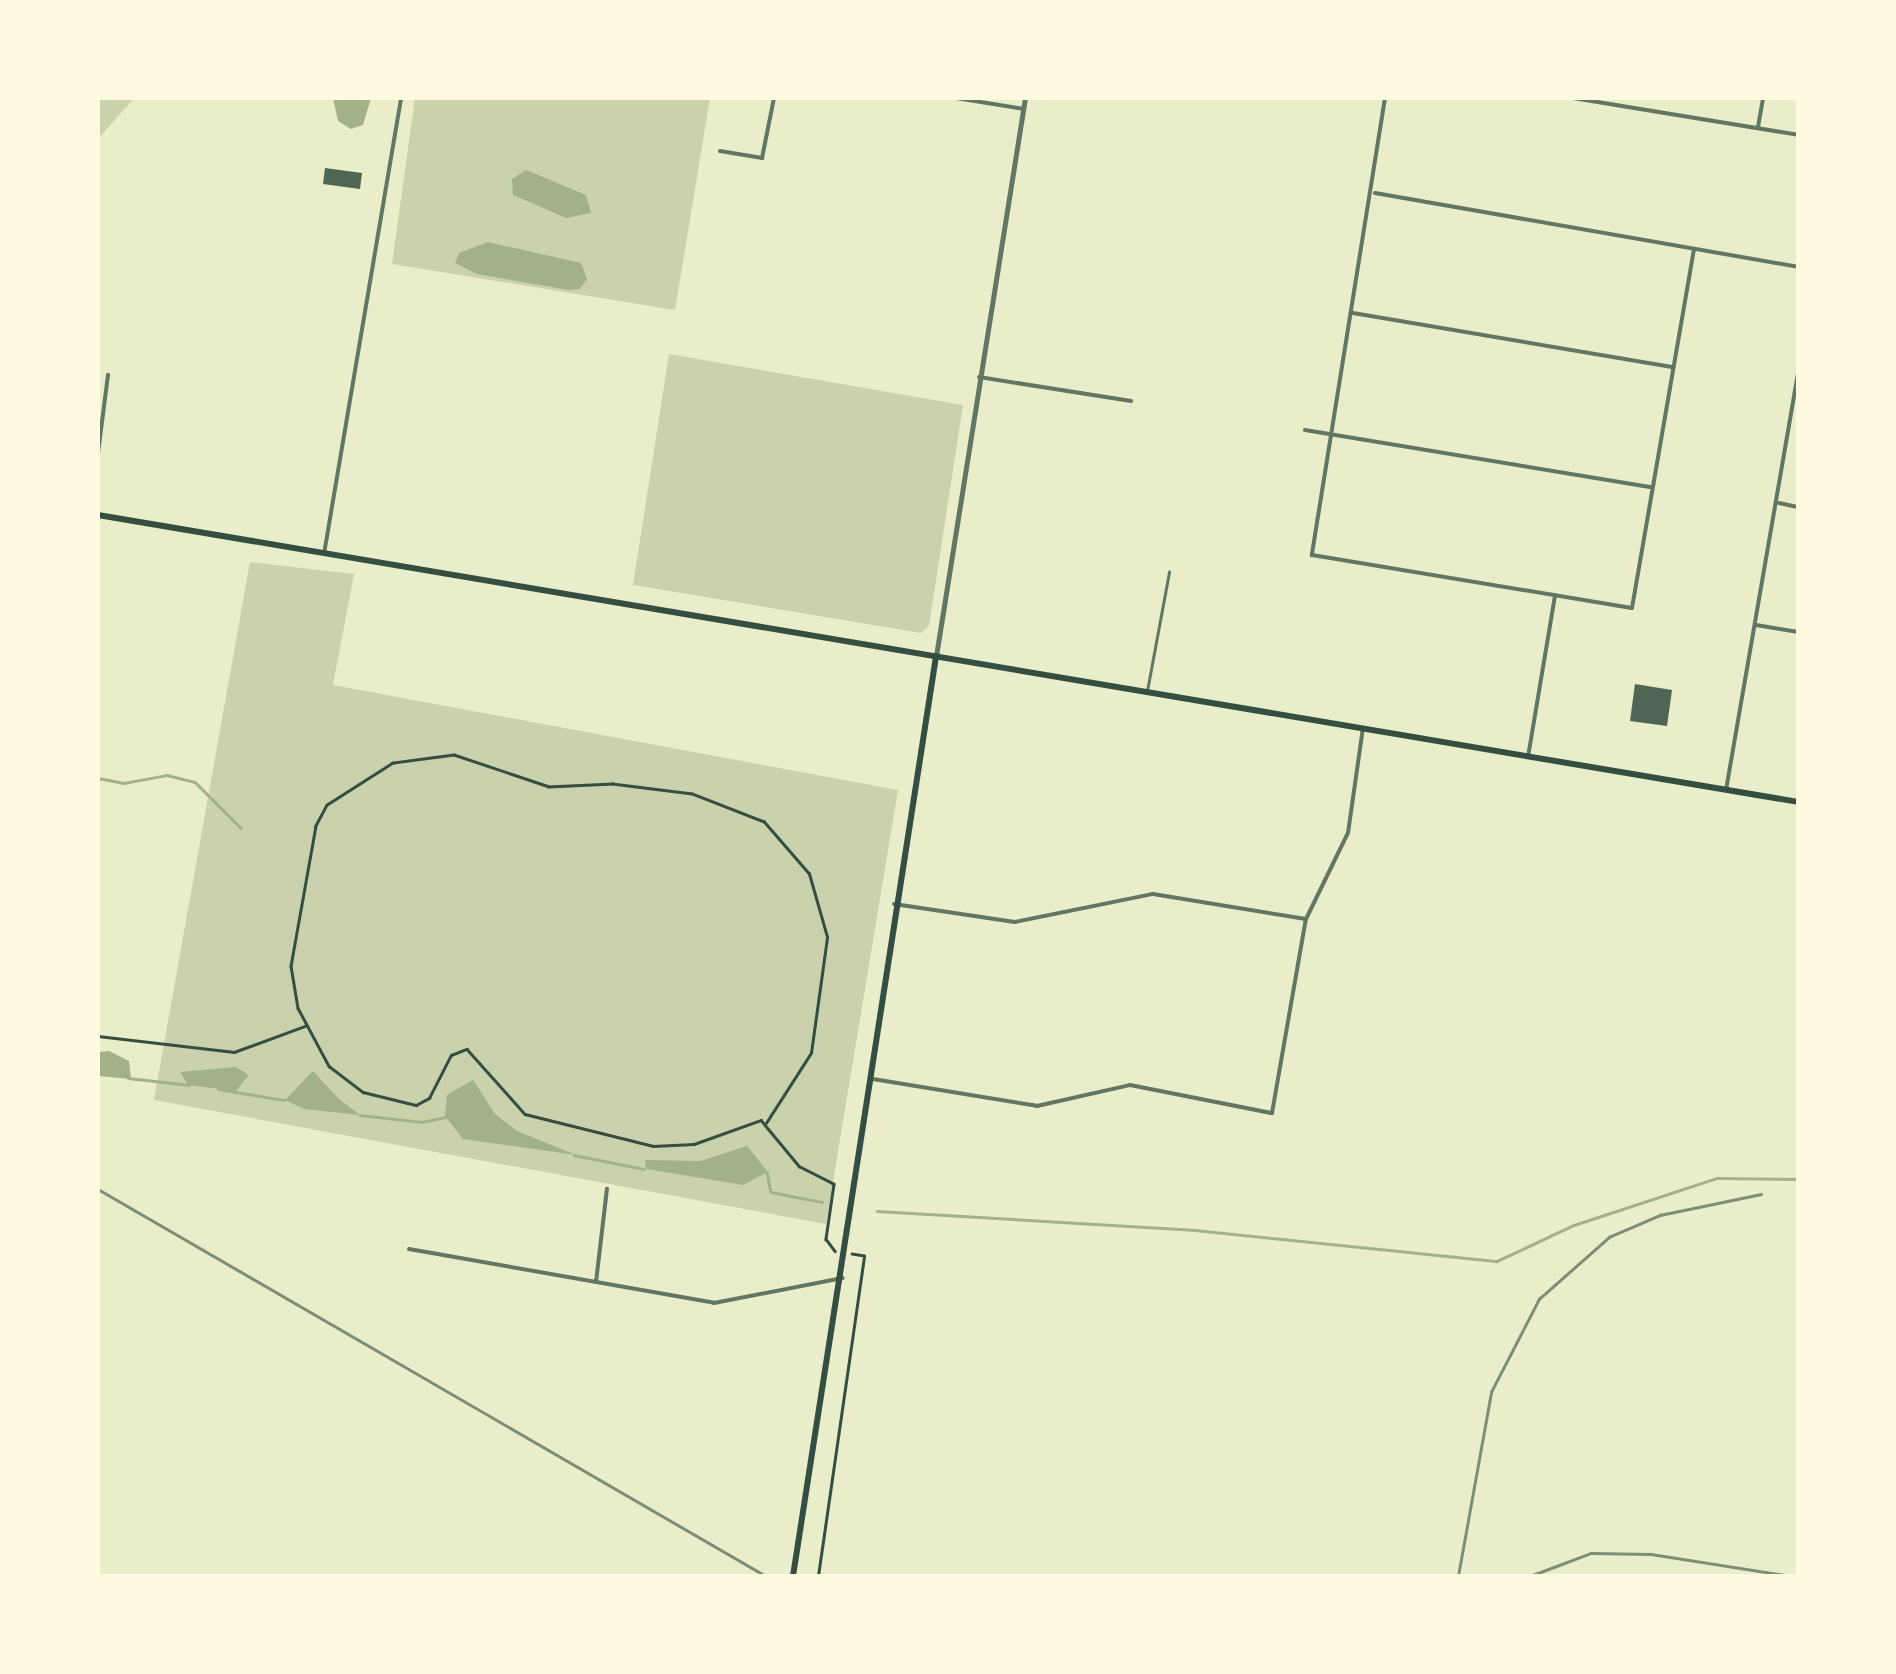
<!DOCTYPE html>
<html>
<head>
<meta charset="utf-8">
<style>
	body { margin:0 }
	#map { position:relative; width:1896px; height:1674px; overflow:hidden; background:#e9edc9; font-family:Helvetica,sans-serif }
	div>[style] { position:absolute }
	.green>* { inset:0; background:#cad2ad }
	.water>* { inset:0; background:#a3b18a }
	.stream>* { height:2.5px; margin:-1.25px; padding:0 1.25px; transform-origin:1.25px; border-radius:1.25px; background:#a3b18a }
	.building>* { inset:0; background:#4f6655 }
	.path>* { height:2.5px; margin:-1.25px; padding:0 1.25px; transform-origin:1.25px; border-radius:1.25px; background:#344e41 }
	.service>* { height:2.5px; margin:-1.25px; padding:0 1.25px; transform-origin:1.25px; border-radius:1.25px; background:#617663 }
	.minor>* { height:4px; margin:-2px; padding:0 2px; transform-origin:2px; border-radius:2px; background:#617663 }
	.tertiary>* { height:5px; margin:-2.5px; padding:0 2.5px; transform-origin:2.5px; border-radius:2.5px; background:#617663 }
	.secondary>* { height:6px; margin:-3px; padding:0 3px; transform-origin:3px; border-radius:3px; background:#344e41 }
	.trunk>* { height:6px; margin:-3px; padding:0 3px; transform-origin:3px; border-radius:3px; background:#344e41 }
	.rail>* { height:2.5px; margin:-1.25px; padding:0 1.25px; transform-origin:1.25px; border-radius:1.25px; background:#7c8e77 }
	span { translate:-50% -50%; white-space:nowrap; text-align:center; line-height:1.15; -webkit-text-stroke:8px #fefae0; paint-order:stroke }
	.frame { position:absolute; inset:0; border:100px solid #fefae0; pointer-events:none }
</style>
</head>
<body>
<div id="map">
	<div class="green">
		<div style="clip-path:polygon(98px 98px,134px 98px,98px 139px)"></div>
		<div style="clip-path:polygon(415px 98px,710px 98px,675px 310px,392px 264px)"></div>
		<div style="clip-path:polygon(669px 354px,963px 405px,929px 626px,921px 633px,633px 585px)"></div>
		<div style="clip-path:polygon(250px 562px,354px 574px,333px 685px,898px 790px,826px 1224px,154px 1100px)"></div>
	</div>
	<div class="water">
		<div style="clip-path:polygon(333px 98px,371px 98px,363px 125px,351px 129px,338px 121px)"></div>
		<div style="clip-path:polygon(526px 170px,586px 195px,591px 213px,566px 218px,513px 195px,512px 179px)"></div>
		<div style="clip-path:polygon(488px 242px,581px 263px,587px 279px,580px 289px,569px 290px,477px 274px,455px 263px,459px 253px)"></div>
		<div style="clip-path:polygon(109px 1051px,129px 1061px,131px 1079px,98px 1076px,98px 1052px)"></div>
		<div style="clip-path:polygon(236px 1067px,249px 1075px,236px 1091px,188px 1085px,180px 1072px)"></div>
		<div style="clip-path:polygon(313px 1071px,339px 1099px,360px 1115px,304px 1109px,285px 1100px)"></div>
		<div style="clip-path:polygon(473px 1080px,495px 1114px,517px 1131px,576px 1155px,463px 1139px,445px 1116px,447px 1095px)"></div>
		<div style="clip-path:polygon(747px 1146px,768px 1172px,743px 1185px,646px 1169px,645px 1160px,700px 1161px)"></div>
	</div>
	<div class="stream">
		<div style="left:98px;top:778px;width:26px;rotate:11deg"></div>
		<div style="left:124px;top:783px;width:44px;rotate:-10.5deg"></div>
		<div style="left:167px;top:775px;width:29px;rotate:14deg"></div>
		<div style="left:195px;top:782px;width:65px;rotate:45deg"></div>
		<div style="left:128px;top:1078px;width:62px;rotate:6.4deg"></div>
		<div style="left:218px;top:1089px;width:67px;rotate:9.5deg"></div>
		<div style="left:360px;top:1115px;width:62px;rotate:6.4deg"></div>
		<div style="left:422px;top:1122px;width:25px;rotate:-12deg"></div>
		<div style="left:574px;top:1155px;width:71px;rotate:11.3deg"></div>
		<div style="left:767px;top:1172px;width:20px;rotate:79deg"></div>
		<div style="left:771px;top:1192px;width:52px;rotate:11.1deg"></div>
		<div style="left:877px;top:1211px;width:319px;rotate:3.4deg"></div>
		<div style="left:1195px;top:1230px;width:304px;rotate:5.9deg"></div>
		<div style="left:1497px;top:1261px;width:85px;rotate:-25.1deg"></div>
		<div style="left:1574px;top:1225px;width:151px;rotate:-18.2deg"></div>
		<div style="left:1717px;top:1178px;width:81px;rotate:0.7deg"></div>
	</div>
	<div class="building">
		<div style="clip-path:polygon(325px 168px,362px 173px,360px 189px,323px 184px)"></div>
		<div style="clip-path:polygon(1635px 684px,1672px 690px,1667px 726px,1630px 721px)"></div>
	</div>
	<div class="path">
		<div style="left:98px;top:1036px;width:137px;rotate:6.7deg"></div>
		<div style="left:234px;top:1052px;width:76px;rotate:-20.1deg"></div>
		<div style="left:766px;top:1123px;width:83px;rotate:-57.3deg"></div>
		<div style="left:811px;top:1053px;width:117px;rotate:-82.1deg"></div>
		<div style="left:827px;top:937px;width:66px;rotate:-105.9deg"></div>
		<div style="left:809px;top:874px;width:69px;rotate:-130.9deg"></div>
		<div style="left:764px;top:822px;width:77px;rotate:-158.7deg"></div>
		<div style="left:692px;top:794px;width:80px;rotate:-172.8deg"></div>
		<div style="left:613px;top:784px;width:64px;rotate:177.3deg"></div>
		<div style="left:549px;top:787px;width:100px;rotate:-161.4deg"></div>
		<div style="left:454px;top:755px;width:62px;rotate:172.5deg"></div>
		<div style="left:393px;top:763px;width:78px;rotate:147.5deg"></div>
		<div style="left:327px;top:805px;width:24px;rotate:118deg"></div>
		<div style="left:316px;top:826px;width:142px;rotate:100.1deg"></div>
		<div style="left:291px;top:966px;width:43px;rotate:80.5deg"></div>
		<div style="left:298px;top:1008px;width:66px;rotate:61.9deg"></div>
		<div style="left:329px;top:1066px;width:43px;rotate:37.4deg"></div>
		<div style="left:363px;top:1092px;width:55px;rotate:13.8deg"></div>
		<div style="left:416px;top:1105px;width:15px;rotate:-28deg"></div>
		<div style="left:429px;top:1098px;width:48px;rotate:-62.9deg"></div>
		<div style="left:451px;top:1055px;width:17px;rotate:-21deg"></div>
		<div style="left:467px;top:1049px;width:87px;rotate:48.3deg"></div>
		<div style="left:525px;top:1114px;width:132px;rotate:14deg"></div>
		<div style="left:653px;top:1146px;width:41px;rotate:-2.8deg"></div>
		<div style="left:694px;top:1144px;width:71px;rotate:-19.7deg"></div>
		<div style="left:761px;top:1120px;width:60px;rotate:50.4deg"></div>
		<div style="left:799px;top:1166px;width:39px;rotate:27deg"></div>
		<div style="left:834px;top:1184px;width:56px;rotate:98.3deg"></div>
		<div style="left:826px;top:1239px;width:15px;rotate:53deg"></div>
		<div style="left:818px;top:1576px;width:323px;rotate:-81.8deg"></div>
		<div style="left:864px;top:1256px;width:12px;rotate:-171deg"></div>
	</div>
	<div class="service">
		<div style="left:1147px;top:691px;width:121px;rotate:-79.5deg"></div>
	</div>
	<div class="minor">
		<div style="left:956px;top:98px;width:69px;rotate:9.2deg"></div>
		<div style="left:1385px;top:98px;width:463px;rotate:99.1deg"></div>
		<div style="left:1312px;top:555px;width:324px;rotate:9.4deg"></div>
		<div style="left:1632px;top:608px;width:364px;rotate:-80.2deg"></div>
		<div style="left:1573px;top:98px;width:228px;rotate:9.3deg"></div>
		<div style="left:1758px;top:127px;width:29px;rotate:-80deg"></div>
		<div style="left:720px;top:151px;width:43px;rotate:9.5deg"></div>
		<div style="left:762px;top:158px;width:61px;rotate:-78.7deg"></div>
		<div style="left:1375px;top:193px;width:429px;rotate:9.9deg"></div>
		<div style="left:1353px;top:313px;width:325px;rotate:9.6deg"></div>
		<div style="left:979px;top:377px;width:154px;rotate:9deg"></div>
		<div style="left:1305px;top:430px;width:351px;rotate:9.4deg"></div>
		<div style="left:98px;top:453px;width:79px;rotate:-82.7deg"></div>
		<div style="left:1779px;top:503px;width:19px;rotate:12deg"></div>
		<div style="left:324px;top:554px;width:462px;rotate:-80.4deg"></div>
		<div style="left:1756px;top:625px;width:43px;rotate:9.5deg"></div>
		<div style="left:1528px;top:757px;width:164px;rotate:-80.5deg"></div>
		<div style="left:1726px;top:790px;width:422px;rotate:-80.2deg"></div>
		<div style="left:894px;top:904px;width:122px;rotate:8.5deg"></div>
		<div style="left:1015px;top:922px;width:141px;rotate:-11.5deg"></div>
		<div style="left:1153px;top:894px;width:155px;rotate:9.3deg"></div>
		<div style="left:873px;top:1079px;width:166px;rotate:9.3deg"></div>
		<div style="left:1037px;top:1106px;width:95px;rotate:-12.7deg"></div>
		<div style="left:1130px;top:1085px;width:145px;rotate:11.2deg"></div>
		<div style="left:1272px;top:1113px;width:197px;rotate:-80.1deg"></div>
		<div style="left:1306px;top:919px;width:96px;rotate:-64deg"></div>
		<div style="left:1348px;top:833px;width:106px;rotate:-81.9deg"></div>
		<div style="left:409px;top:1249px;width:310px;rotate:10deg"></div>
		<div style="left:714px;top:1303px;width:131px;rotate:-11deg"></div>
		<div style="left:596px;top:1282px;width:94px;rotate:-83.3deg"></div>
	</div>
	<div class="tertiary">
		<div style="left:936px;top:656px;width:565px;rotate:-80.94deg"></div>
	</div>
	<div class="secondary">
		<div style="left:793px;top:1576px;width:931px;rotate:-81.16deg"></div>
	</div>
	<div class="trunk">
		<div style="left:98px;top:515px;width:1724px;rotate:9.58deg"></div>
	</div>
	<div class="rail">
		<div style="left:98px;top:1189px;width:772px;rotate:30.09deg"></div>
		<div style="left:1458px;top:1576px;width:187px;rotate:-79.8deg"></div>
		<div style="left:1491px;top:1392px;width:105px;rotate:-62.7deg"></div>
		<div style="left:1539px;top:1299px;width:94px;rotate:-41.5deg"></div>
		<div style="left:1609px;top:1237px;width:56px;rotate:-23.3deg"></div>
		<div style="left:1660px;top:1215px;width:103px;rotate:-11.7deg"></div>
		<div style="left:1530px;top:1576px;width:65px;rotate:-20.7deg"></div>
		<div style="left:1591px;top:1553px;width:60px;rotate:1deg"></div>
		<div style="left:1651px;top:1554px;width:143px;rotate:8.9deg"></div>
	</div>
	<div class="frame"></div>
</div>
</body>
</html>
